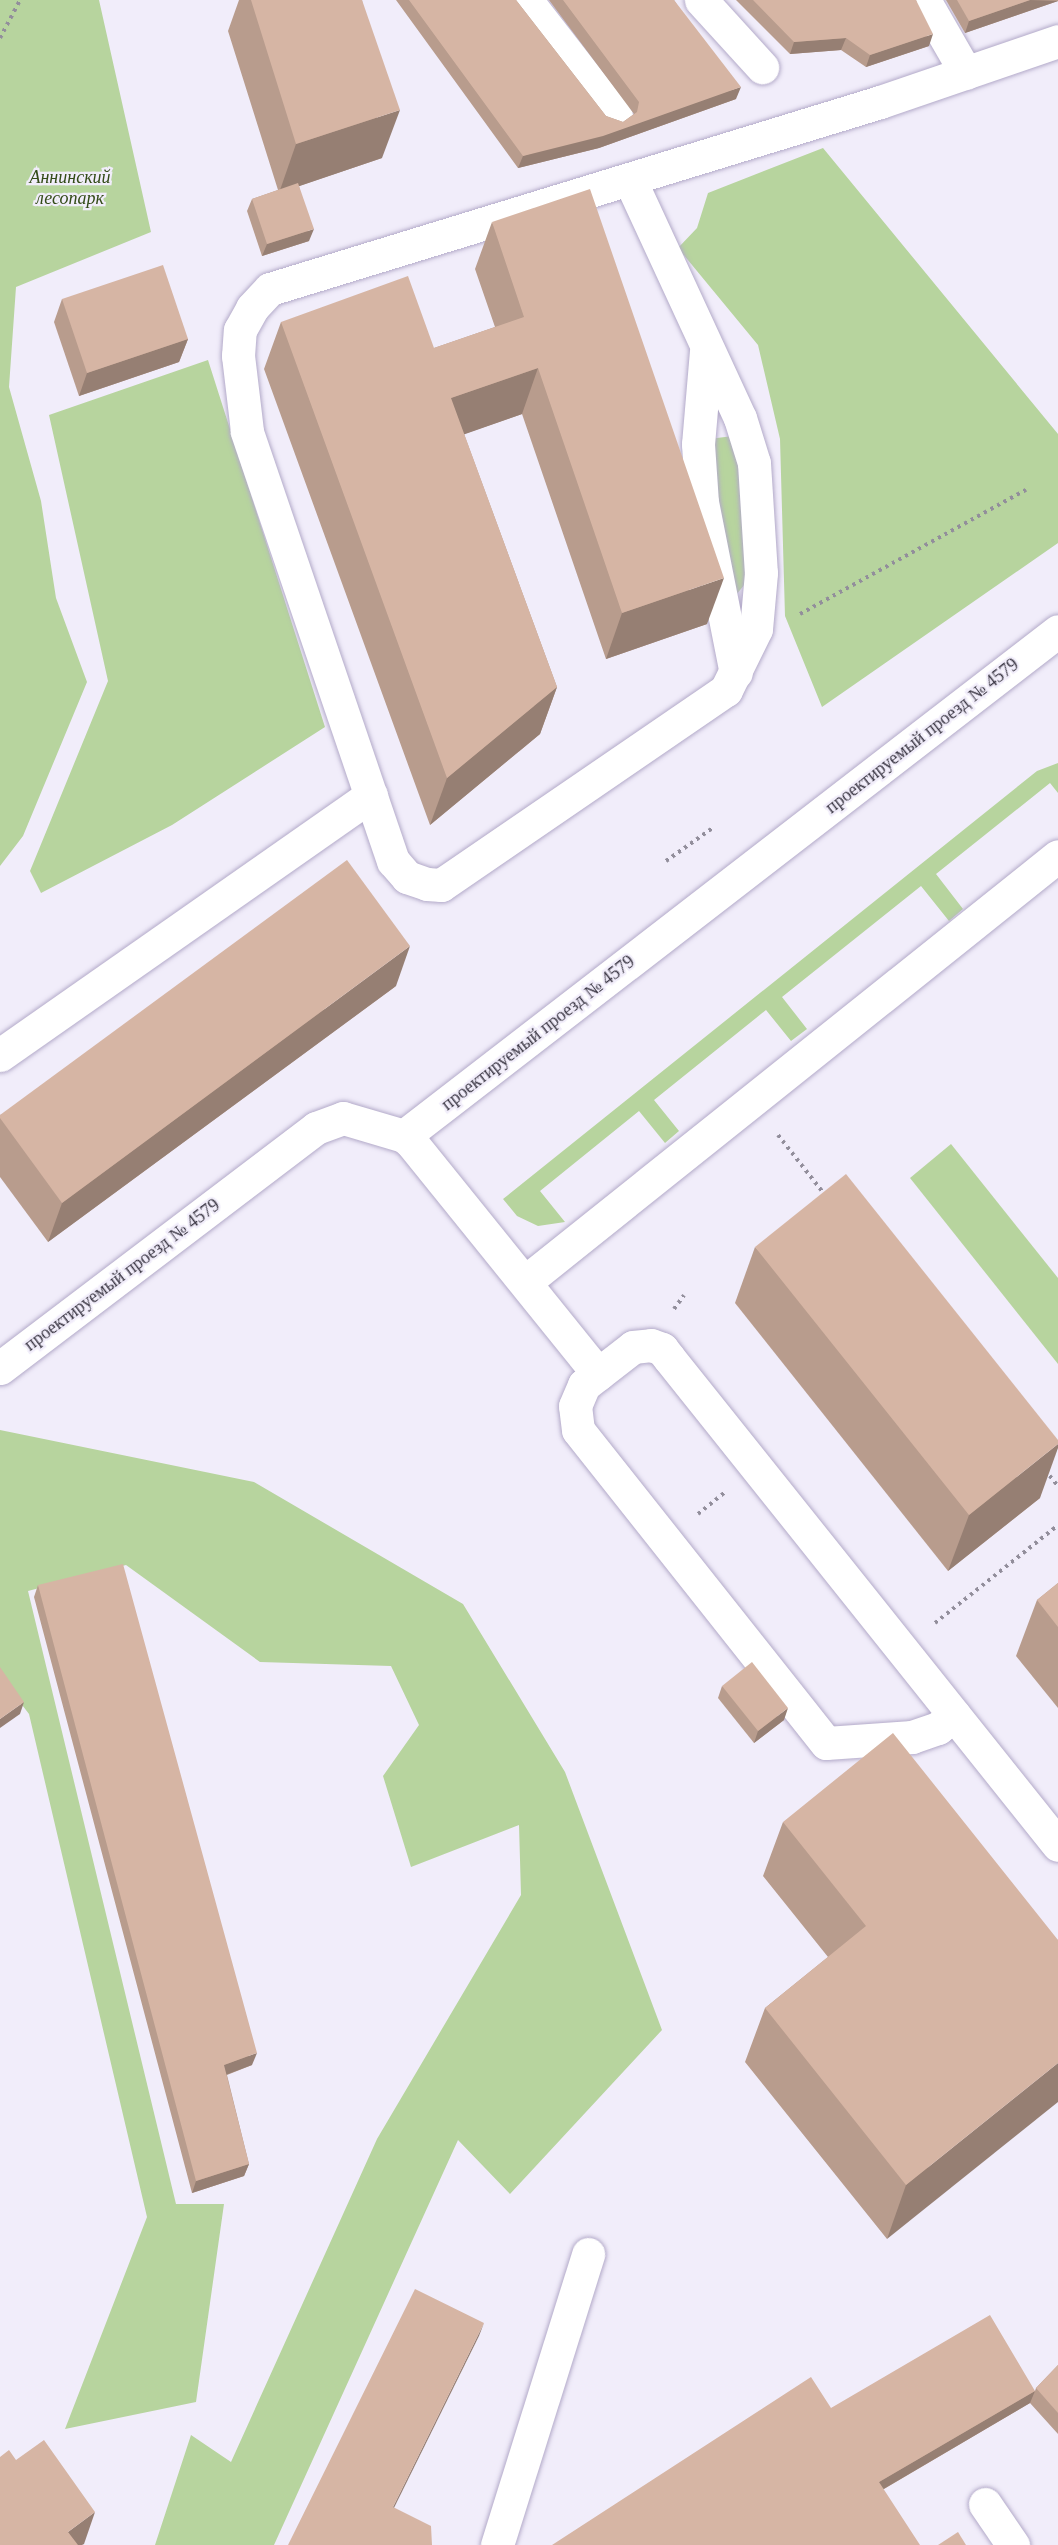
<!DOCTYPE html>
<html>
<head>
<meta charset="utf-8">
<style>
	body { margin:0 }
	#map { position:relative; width:1058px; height:2545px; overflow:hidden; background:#f1edfa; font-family:"Times New Roman",serif }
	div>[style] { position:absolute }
	.green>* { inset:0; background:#b7d49e }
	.path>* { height:4px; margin-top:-2px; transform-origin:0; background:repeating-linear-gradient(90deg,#928e9b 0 3px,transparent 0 7.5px) }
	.roads { filter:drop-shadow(0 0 2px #b3aac9) drop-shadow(0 0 2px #b3aac9) }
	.minor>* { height:33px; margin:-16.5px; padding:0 16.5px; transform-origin:16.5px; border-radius:16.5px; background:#fff }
	.wall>* { inset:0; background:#b89c8d }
	.shaded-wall>* { inset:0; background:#967f73 }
	.building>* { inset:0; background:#d6b5a4 }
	span { translate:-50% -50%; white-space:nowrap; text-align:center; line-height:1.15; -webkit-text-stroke:4.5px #f1edfa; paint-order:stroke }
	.park-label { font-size:18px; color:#334b18; font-style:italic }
	.street-label { font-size:18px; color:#393542 }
</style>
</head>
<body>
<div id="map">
	<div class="green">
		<div style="clip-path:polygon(0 0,99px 0,151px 232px,16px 287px,9px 387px,41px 501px,56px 598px,87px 682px,23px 836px,0 866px)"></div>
		<div style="clip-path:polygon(823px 148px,1058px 434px,1058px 543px,822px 707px,785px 616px,780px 439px,758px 345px,678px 248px,697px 228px,708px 193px)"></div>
		<div style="clip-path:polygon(208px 360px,325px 727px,172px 825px,41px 893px,30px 871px,108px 681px,49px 415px)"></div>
		<div style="clip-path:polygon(733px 436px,743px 471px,750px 578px,731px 601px,709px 439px)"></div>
		<div style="clip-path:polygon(1058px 763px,1058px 793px,1050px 783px,936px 874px,963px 909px,949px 921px,921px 886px,782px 997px,807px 1029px,791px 1041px,766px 1010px,654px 1100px,679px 1131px,665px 1143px,639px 1111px,540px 1191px,565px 1222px,538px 1226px,517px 1216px,503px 1199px,1037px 771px)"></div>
		<div style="clip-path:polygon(951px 1144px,1058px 1278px,1058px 1364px,910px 1178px)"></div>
		<div style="clip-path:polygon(0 1430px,254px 1482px,463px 1604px,565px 1772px,662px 2030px,510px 2194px,458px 2140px,274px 2545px,155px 2545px,191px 2435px,231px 2462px,377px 2139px,521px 1895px,519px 1825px,411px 1867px,383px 1776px,419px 1725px,391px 1666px,260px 1662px,126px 1565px,28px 1591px,176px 2204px,224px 2204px,196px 2402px,65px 2429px,147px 2217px,29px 1714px,0 1676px)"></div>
	</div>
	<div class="path">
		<div style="left:0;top:38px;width:43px;rotate:-62.2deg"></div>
		<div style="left:800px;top:614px;width:258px;rotate:-28.8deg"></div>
		<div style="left:666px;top:861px;width:59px;rotate:-35.3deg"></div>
		<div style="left:778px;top:1135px;width:76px;rotate:51.9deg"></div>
		<div style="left:674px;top:1309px;width:17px;rotate:-54deg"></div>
		<div style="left:1045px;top:1470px;width:21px;rotate:51deg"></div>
		<div style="left:698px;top:1514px;width:35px;rotate:-39deg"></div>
		<div style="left:935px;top:1623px;width:157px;rotate:-38.5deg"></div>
	</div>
	<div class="roads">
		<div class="minor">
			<div style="left:526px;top:0;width:147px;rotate:52.2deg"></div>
			<div style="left:701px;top:0;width:91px;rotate:47.7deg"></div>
			<div style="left:924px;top:0;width:84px;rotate:60.1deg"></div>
			<div style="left:630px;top:180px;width:262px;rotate:65.2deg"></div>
			<div style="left:740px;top:418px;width:47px;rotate:72.7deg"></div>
			<div style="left:754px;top:463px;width:110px;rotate:86.4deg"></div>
			<div style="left:761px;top:573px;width:56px;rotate:95.1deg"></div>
			<div style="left:756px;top:629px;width:68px;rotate:116.2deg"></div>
			<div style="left:726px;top:690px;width:345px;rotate:145.6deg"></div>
			<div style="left:441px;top:885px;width:14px;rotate:-176deg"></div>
			<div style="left:427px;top:884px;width:21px;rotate:-161deg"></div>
			<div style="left:407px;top:877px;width:21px;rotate:-131deg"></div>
			<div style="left:393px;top:861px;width:454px;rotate:-108.8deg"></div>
			<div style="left:247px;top:431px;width:76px;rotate:-96.8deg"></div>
			<div style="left:238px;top:356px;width:26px;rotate:-86deg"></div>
			<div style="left:240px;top:330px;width:25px;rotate:-61deg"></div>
			<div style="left:252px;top:308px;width:26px;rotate:-47deg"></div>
			<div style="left:270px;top:289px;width:638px;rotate:-17.04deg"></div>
			<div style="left:880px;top:102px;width:188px;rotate:-18.9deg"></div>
			<div style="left:706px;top:351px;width:93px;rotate:94.9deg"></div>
			<div style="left:698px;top:444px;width:58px;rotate:86.1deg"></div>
			<div style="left:702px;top:502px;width:174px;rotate:78.8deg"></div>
			<div style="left:0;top:1055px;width:453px;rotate:-35deg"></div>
			<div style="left:404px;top:1136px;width:826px;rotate:-37.67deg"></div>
			<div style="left:525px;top:1282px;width:682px;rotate:-38.63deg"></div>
			<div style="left:0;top:1368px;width:397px;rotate:-37.2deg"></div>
			<div style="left:316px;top:1128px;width:29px;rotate:-20deg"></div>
			<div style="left:343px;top:1118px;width:64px;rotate:16.4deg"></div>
			<div style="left:404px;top:1136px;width:9px;rotate:41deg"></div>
			<div style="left:411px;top:1142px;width:298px;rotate:51.1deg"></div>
			<div style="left:954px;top:1715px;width:21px;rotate:141deg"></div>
			<div style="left:938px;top:1728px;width:28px;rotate:161deg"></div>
			<div style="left:912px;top:1737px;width:86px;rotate:176deg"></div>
			<div style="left:826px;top:1743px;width:399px;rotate:-128.4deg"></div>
			<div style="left:578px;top:1430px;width:24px;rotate:-97deg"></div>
			<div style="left:575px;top:1406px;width:23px;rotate:-67deg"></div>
			<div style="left:584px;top:1385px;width:62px;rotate:-37.8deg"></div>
			<div style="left:633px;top:1347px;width:18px;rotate:-6deg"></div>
			<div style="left:651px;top:1345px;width:12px;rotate:20deg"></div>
			<div style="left:662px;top:1349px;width:11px;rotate:52deg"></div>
			<div style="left:669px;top:1358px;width:623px;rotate:51.38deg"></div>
			<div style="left:985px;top:2504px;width:50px;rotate:55.7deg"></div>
			<div style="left:497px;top:2545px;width:305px;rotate:-72.6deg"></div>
		</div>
	</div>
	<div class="wall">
		<div style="clip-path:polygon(239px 0,362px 0,382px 158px,299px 186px,309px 241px,262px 256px,247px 211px,252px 199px,278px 190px,228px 31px)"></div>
		<div style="clip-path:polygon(396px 0,516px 0,606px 116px,623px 122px,634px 114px,549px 0,674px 0,736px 99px,599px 148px,518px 168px)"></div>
		<div style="clip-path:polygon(736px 0,916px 0,929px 46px,866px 67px,841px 50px,790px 54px)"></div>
		<div style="clip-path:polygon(946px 0,1058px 0,1058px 1px,965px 33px)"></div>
		<div style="clip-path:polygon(492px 222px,707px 624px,606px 659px,522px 414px,464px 434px,557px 687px,540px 734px,430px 825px,264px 369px,281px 322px,434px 348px,495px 327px,475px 269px)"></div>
		<div style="clip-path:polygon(62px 299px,188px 339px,179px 362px,79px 396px,54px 322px)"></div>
		<div style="clip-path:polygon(396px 986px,48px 1242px,0 1177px,0 1115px)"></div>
		<div style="clip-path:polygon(755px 1247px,1040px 1498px,948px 1571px,735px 1303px)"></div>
		<div style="clip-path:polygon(1058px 1583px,1058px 1708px,1016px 1656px,1037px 1600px)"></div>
		<div style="clip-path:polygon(38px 1585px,252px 2065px,227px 2075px,249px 2164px,244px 2176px,192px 2193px,34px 1597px)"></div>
		<div style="clip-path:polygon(722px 1686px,784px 1720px,754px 1743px,718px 1698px)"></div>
		<div style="clip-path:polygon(783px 1822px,1058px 1940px,887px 2239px,745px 2062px,765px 2008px,828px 1957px,763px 1876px)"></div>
		<div style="clip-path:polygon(1058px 2365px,1058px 2434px,1030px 2403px,884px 2489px,831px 2408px,1035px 2391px,1036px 2388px)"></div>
	</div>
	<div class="shaded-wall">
		<div style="clip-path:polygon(1030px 0,1058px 1px,965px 33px,969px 21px)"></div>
		<div style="clip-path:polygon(933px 34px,929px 46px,866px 67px,870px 55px)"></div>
		<div style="clip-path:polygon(846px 38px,841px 50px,790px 54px,794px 42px)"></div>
		<div style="clip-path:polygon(741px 87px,736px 99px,599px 148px,518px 168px,523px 156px)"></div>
		<div style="clip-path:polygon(400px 110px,382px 158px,279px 193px,296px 144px)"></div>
		<div style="clip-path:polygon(314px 229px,309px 241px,262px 256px,267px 244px)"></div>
		<div style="clip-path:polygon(188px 339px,179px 362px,79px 396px,87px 373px)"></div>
		<div style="clip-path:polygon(538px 368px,522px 414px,434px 445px,451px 398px)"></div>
		<div style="clip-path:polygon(724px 578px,707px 624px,606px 659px,622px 613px)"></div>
		<div style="clip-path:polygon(557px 687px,540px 734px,430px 825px,447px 778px)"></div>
		<div style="clip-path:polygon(410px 946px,396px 986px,48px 1242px,62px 1203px)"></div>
		<div style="clip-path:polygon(1058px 1444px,1058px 1448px,1040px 1498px,948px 1571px,969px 1515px)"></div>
		<div style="clip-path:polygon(24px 1702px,20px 1714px,0 1728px,0 1719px)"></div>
		<div style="clip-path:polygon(788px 1708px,784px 1720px,754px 1743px,758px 1731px)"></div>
		<div style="clip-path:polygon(257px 2053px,252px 2065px,220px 2077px,224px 2065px)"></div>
		<div style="clip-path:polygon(1058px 2063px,1058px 2102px,887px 2239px,906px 2185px)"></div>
		<div style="clip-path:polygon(249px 2164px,244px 2176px,192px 2193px,196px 2181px)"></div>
		<div style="clip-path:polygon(484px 2323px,479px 2336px,388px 2520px,393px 2507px)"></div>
		<div style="clip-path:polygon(1035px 2391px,1030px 2403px,875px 2494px,879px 2482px)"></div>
		<div style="clip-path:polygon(95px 2512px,84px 2544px,82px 2545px,63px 2545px,68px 2532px)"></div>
	</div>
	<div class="building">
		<div style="clip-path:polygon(251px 0,362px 0,400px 110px,296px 144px)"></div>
		<div style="clip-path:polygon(409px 0,516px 0,606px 116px,623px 122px,637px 112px,639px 102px,563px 0,674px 0,741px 87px,603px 136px,523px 156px)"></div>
		<div style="clip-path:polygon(753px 0,916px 0,933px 34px,870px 55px,846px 38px,794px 42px)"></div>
		<div style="clip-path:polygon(957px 0,1030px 0,969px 21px)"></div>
		<div style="clip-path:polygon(298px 183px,314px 229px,267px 244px,252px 199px)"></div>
		<div style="clip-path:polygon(590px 189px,724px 578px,622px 613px,538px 368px,451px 398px,557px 687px,447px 778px,281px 322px,408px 276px,434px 348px,524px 317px,492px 222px)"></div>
		<div style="clip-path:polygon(163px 265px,188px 339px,87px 373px,62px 299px)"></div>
		<div style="clip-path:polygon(347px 860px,410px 946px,62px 1203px,0 1118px,0 1115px)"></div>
		<div style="clip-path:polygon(846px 1174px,1058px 1440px,1058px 1444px,969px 1515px,755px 1247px)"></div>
		<div style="clip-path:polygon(123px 1564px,257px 2053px,224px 2065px,249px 2164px,196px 2181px,38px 1585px)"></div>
		<div style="clip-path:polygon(1058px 1583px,1058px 1627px,1037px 1600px)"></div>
		<div style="clip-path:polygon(752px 1662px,788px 1708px,758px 1731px,722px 1686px)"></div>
		<div style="clip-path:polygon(0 1667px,24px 1702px,0 1719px)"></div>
		<div style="clip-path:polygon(893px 1733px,1058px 1940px,1058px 2063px,906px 2185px,765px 2008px,866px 1926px,783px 1822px)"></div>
		<div style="clip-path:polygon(415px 2289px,484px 2323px,393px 2507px,431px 2526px,432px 2545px,288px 2545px)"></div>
		<div style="clip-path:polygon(990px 2315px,1035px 2391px,879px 2482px,920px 2545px,552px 2545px,811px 2377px,831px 2408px)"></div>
		<div style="clip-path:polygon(1058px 2365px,1058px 2413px,1036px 2388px)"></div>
		<div style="clip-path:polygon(44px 2440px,95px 2512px,68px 2532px,78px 2545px,0 2545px,0 2457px,9px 2450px,16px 2460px)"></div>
		<div style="clip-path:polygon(958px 2532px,966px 2545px,938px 2545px)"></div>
	</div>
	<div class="park-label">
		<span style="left:70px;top:188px">Аннинский<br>лесопарк</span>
	</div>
	<div class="street-label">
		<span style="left:922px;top:736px;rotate:-38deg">проектируемый проезд № 4579</span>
		<span style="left:538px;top:1033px;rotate:-38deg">проектируемый проезд № 4579</span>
		<span style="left:122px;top:1275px;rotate:-37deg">проектируемый проезд № 4579</span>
	</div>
</div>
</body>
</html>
